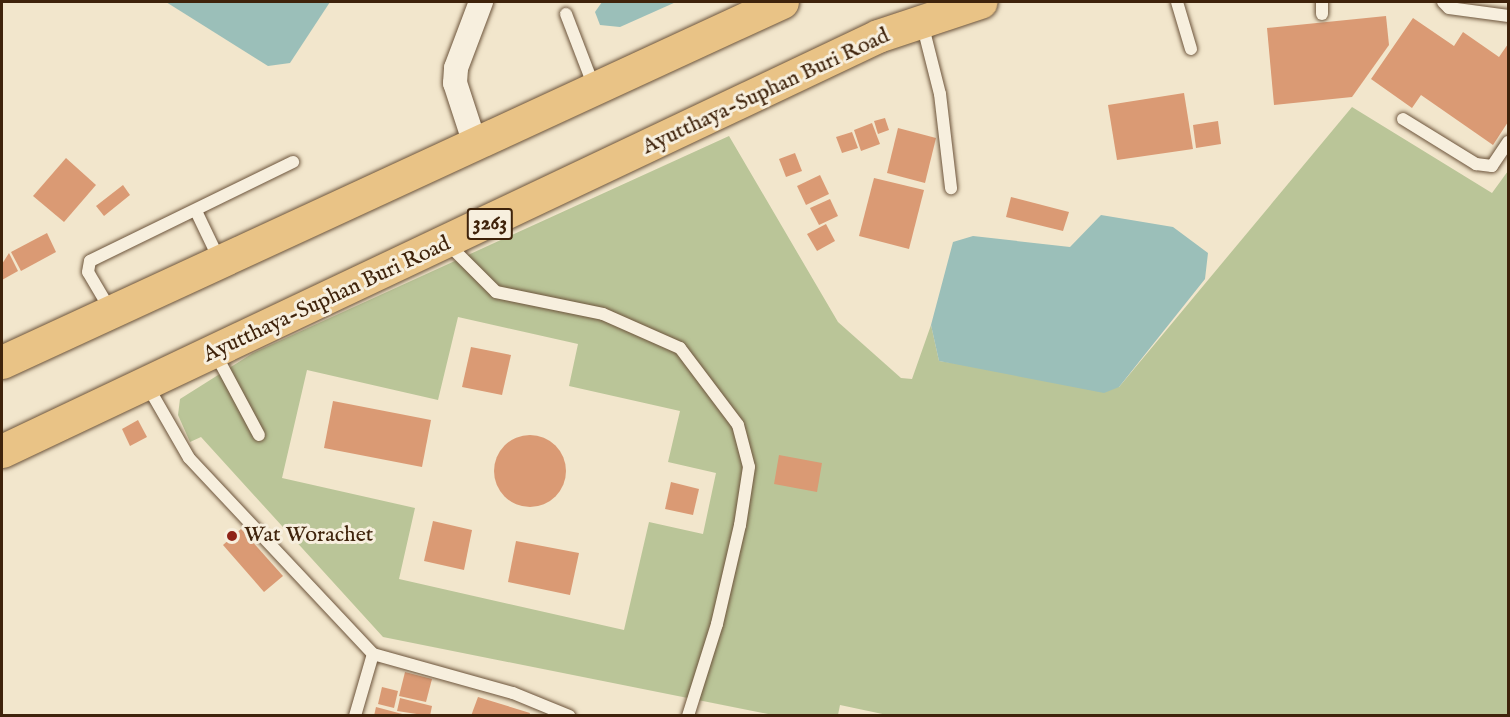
<!DOCTYPE html>
<html>
<head>
<meta charset="utf-8">
<style>
	body { margin:0 }
	#map { position:relative; width:1510px; height:717px; overflow:hidden; background:#f2e6cc; font-family:"IM FELL English",serif }
	div>[style] { position:absolute }
	.green>* { inset:0; background:#bac598 }
	.water>* { inset:0; background:#9bbfb9 }
	.building>* { inset:0; background:#da9a74 }
	.round { border-radius:50% }
	.roads { filter:drop-shadow(0 0 2px #6c543b) drop-shadow(0 0 2px #6c543b) }
	.lane>* { height:12px; margin:-6px; padding:0 6px; transform-origin:6px; border-radius:6px; background:#f7efde }
	.street>* { height:24px; margin:-12px; padding:0 12px; transform-origin:12px; border-radius:12px; background:#f7efde }
	.primary>* { height:33px; margin:-16.5px; padding:0 16.5px; transform-origin:16.5px; border-radius:16.5px; background:#e9c386 }
	.dots>* { width:16px; height:16px; translate:-50% -50%; box-sizing:border-box; border:3px solid #f7efde; border-radius:50% }
	span { translate:-50% -50%; white-space:nowrap; text-align:center; line-height:1.15; -webkit-text-stroke:6px #f7efde; paint-order:stroke }
	.shield-label span { padding:2px 4px; background:#f7efde; border:2px solid; border-radius:4px; -webkit-text-stroke-width:0 }
	.shield-label { font-size:21px; color:#3f230b; font-weight:700 }
	.street-label { font-size:22px; color:#3f230b }
	.poi-label { font-size:22px; color:#3f230b }
	.left { translate:0 -50%; text-align:left }
	.frame { position:absolute; inset:0; border:3px solid #3f230b; pointer-events:none }
</style>
</head>
<body>
<div id="map">
	<div class="green">
		<div style="clip-path:polygon(evenodd,1352px 107px,1492px 193px,1508px 171px,1508px 715px,892px 716px,840px 705px,838px 715px,773px 715px,383px 637px,201px 437px,190px 442px,178px 415px,180px 399px,253px 353px,729px 136px,838px 322px,901px 378px,912px 379px,931px 325px,939px 361px,1119px 387px,1352px 107px,458px 317px,578px 344px,569px 386px,680px 411px,668px 462px,716px 473px,703px 534px,649px 522px,624px 630px,399px 579px,415px 508px,282px 478px,307px 370px,438px 400px,458px 317px)"></div>
	</div>
	<div class="water">
		<div style="clip-path:polygon(166px 2px,330px 2px,290px 63px,268px 66px)"></div>
		<div style="clip-path:polygon(602px 2px,676px 2px,620px 27px,600px 25px,595px 12px)"></div>
		<div style="clip-path:polygon(1101px 215px,1173px 227px,1208px 253px,1205px 279px,1119px 387px,1104px 393px,939px 361px,931px 325px,953px 242px,973px 236px,1070px 247px)"></div>
	</div>
	<div class="building">
		<div style="clip-path:polygon(1386px 16px,1389px 45px,1352px 97px,1274px 105px,1267px 28px)"></div>
		<div style="clip-path:polygon(1413px 18px,1454px 46px,1463px 32px,1499px 57px,1508px 44px,1508px 122px,1493px 145px,1421px 95px,1412px 108px,1371px 79px)"></div>
		<div style="clip-path:polygon(1184px 93px,1193px 149px,1117px 160px,1108px 105px)"></div>
		<div style="clip-path:polygon(885px 118px,889px 130px,878px 134px,874px 121px)"></div>
		<div style="clip-path:polygon(1218px 121px,1221px 144px,1196px 148px,1193px 125px)"></div>
		<div style="clip-path:polygon(872px 123px,880px 144px,861px 151px,854px 130px)"></div>
		<div style="clip-path:polygon(898px 128px,936px 138px,925px 183px,887px 173px)"></div>
		<div style="clip-path:polygon(852px 132px,858px 148px,842px 153px,836px 137px)"></div>
		<div style="clip-path:polygon(795px 153px,802px 171px,786px 177px,779px 159px)"></div>
		<div style="clip-path:polygon(66px 158px,96px 185px,64px 222px,33px 196px)"></div>
		<div style="clip-path:polygon(820px 175px,829px 194px,806px 205px,797px 186px)"></div>
		<div style="clip-path:polygon(874px 178px,924px 190px,909px 249px,859px 236px)"></div>
		<div style="clip-path:polygon(123px 185px,130px 195px,104px 216px,96px 206px)"></div>
		<div style="clip-path:polygon(1011px 197px,1069px 212px,1063px 231px,1006px 217px)"></div>
		<div style="clip-path:polygon(830px 199px,838px 216px,819px 225px,810px 208px)"></div>
		<div style="clip-path:polygon(826px 224px,835px 241px,817px 251px,807px 234px)"></div>
		<div style="clip-path:polygon(47px 233px,56px 252px,21px 271px,11px 252px)"></div>
		<div style="clip-path:polygon(9px 253px,18px 271px,2px 280px,2px 264px)"></div>
		<div style="clip-path:polygon(471px 347px,511px 355px,502px 395px,462px 387px)"></div>
		<div style="clip-path:polygon(333px 401px,431px 420px,422px 467px,324px 448px)"></div>
		<div style="clip-path:polygon(138px 420px,147px 437px,130px 446px,122px 429px)"></div>
		<div class="round" style="left:494px;top:435px;width:72px;height:72px"></div>
		<div style="clip-path:polygon(779px 455px,822px 463px,817px 492px,774px 484px)"></div>
		<div style="clip-path:polygon(671px 482px,699px 489px,693px 515px,665px 509px)"></div>
		<div style="clip-path:polygon(433px 521px,472px 530px,464px 570px,424px 561px)"></div>
		<div style="clip-path:polygon(241px 529px,283px 576px,264px 592px,223px 545px)"></div>
		<div style="clip-path:polygon(516px 541px,579px 553px,570px 595px,508px 582px)"></div>
		<div style="clip-path:polygon(405px 672px,432px 679px,426px 702px,399px 696px)"></div>
		<div style="clip-path:polygon(382px 687px,398px 691px,394px 708px,378px 704px)"></div>
		<div style="clip-path:polygon(478px 697px,530px 713px,529px 716px,471px 716px)"></div>
		<div style="clip-path:polygon(400px 698px,432px 706px,430px 716px,397px 711px)"></div>
		<div style="clip-path:polygon(376px 707px,406px 715px,405px 716px,374px 716px)"></div>
	</div>
	<div class="roads">
		<div class="lane">
			<div style="left:1177px;top:2px;width:49px;rotate:73.4deg"></div>
			<div style="left:1322px;top:2px;width:12px;rotate:90deg"></div>
			<div style="left:1443px;top:2px;width:8px;rotate:45deg"></div>
			<div style="left:1449px;top:8px;width:60px;rotate:7.7deg"></div>
			<div style="left:566px;top:14px;width:78px;rotate:69deg"></div>
			<div style="left:922px;top:23px;width:73px;rotate:75.8deg"></div>
			<div style="left:940px;top:94px;width:95px;rotate:83.3deg"></div>
			<div style="left:1403px;top:119px;width:86px;rotate:31.7deg"></div>
			<div style="left:1476px;top:164px;width:16px;rotate:7deg"></div>
			<div style="left:1492px;top:166px;width:29px;rotate:-56deg"></div>
			<div style="left:196px;top:211px;width:55px;rotate:64.4deg"></div>
			<div style="left:448px;top:244px;width:68px;rotate:45deg"></div>
			<div style="left:496px;top:292px;width:109px;rotate:11.6deg"></div>
			<div style="left:603px;top:314px;width:84px;rotate:23.8deg"></div>
			<div style="left:680px;top:348px;width:96px;rotate:53deg"></div>
			<div style="left:738px;top:425px;width:43px;rotate:75.3deg"></div>
			<div style="left:749px;top:467px;width:59px;rotate:98.8deg"></div>
			<div style="left:740px;top:525px;width:102px;rotate:103.1deg"></div>
			<div style="left:717px;top:624px;width:96px;rotate:107.5deg"></div>
			<div style="left:111px;top:311px;width:45px;rotate:-120.5deg"></div>
			<div style="left:88px;top:272px;width:11px;rotate:-80deg"></div>
			<div style="left:90px;top:261px;width:226px;rotate:-26deg"></div>
			<div style="left:215px;top:353px;width:93px;rotate:61.8deg"></div>
			<div style="left:147px;top:385px;width:84px;rotate:60.1deg"></div>
			<div style="left:189px;top:458px;width:269px;rotate:46.8deg"></div>
			<div style="left:373px;top:654px;width:65px;rotate:106.2deg"></div>
			<div style="left:373px;top:654px;width:145px;rotate:15.6deg"></div>
			<div style="left:513px;top:693px;width:61px;rotate:22.3deg"></div>
		</div>
		<div class="street">
			<div style="left:474px;top:141px;width:61px;rotate:-108.1deg"></div>
			<div style="left:455px;top:83px;width:15px;rotate:-86deg"></div>
			<div style="left:456px;top:68px;width:71px;rotate:-69.3deg"></div>
		</div>
		<div class="primary">
			<div style="left:2px;top:362px;width:859px;rotate:-24.78deg"></div>
			<div style="left:2px;top:451px;width:969px;rotate:-25.35deg"></div>
			<div style="left:878px;top:36px;width:108px;rotate:-18.4deg"></div>
		</div>
	</div>
	<div class="dots">
		<div style="left:232px;top:536px;background:#8f2418"></div>
	</div>
	<div class="shield-label">
		<span style="left:490px;top:224px">3263</span>
	</div>
	<div class="street-label">
		<span style="left:766px;top:92px;rotate:-25deg">Ayutthaya-Suphan Buri Road</span>
		<span style="left:327px;top:300px;rotate:-25deg">Ayutthaya-Suphan Buri Road</span>
	</div>
	<div class="poi-label">
		<span class="left" style="left:244px;top:536px">Wat Worachet</span>
	</div>
	<div class="frame"></div>
</div>
</body>
</html>
